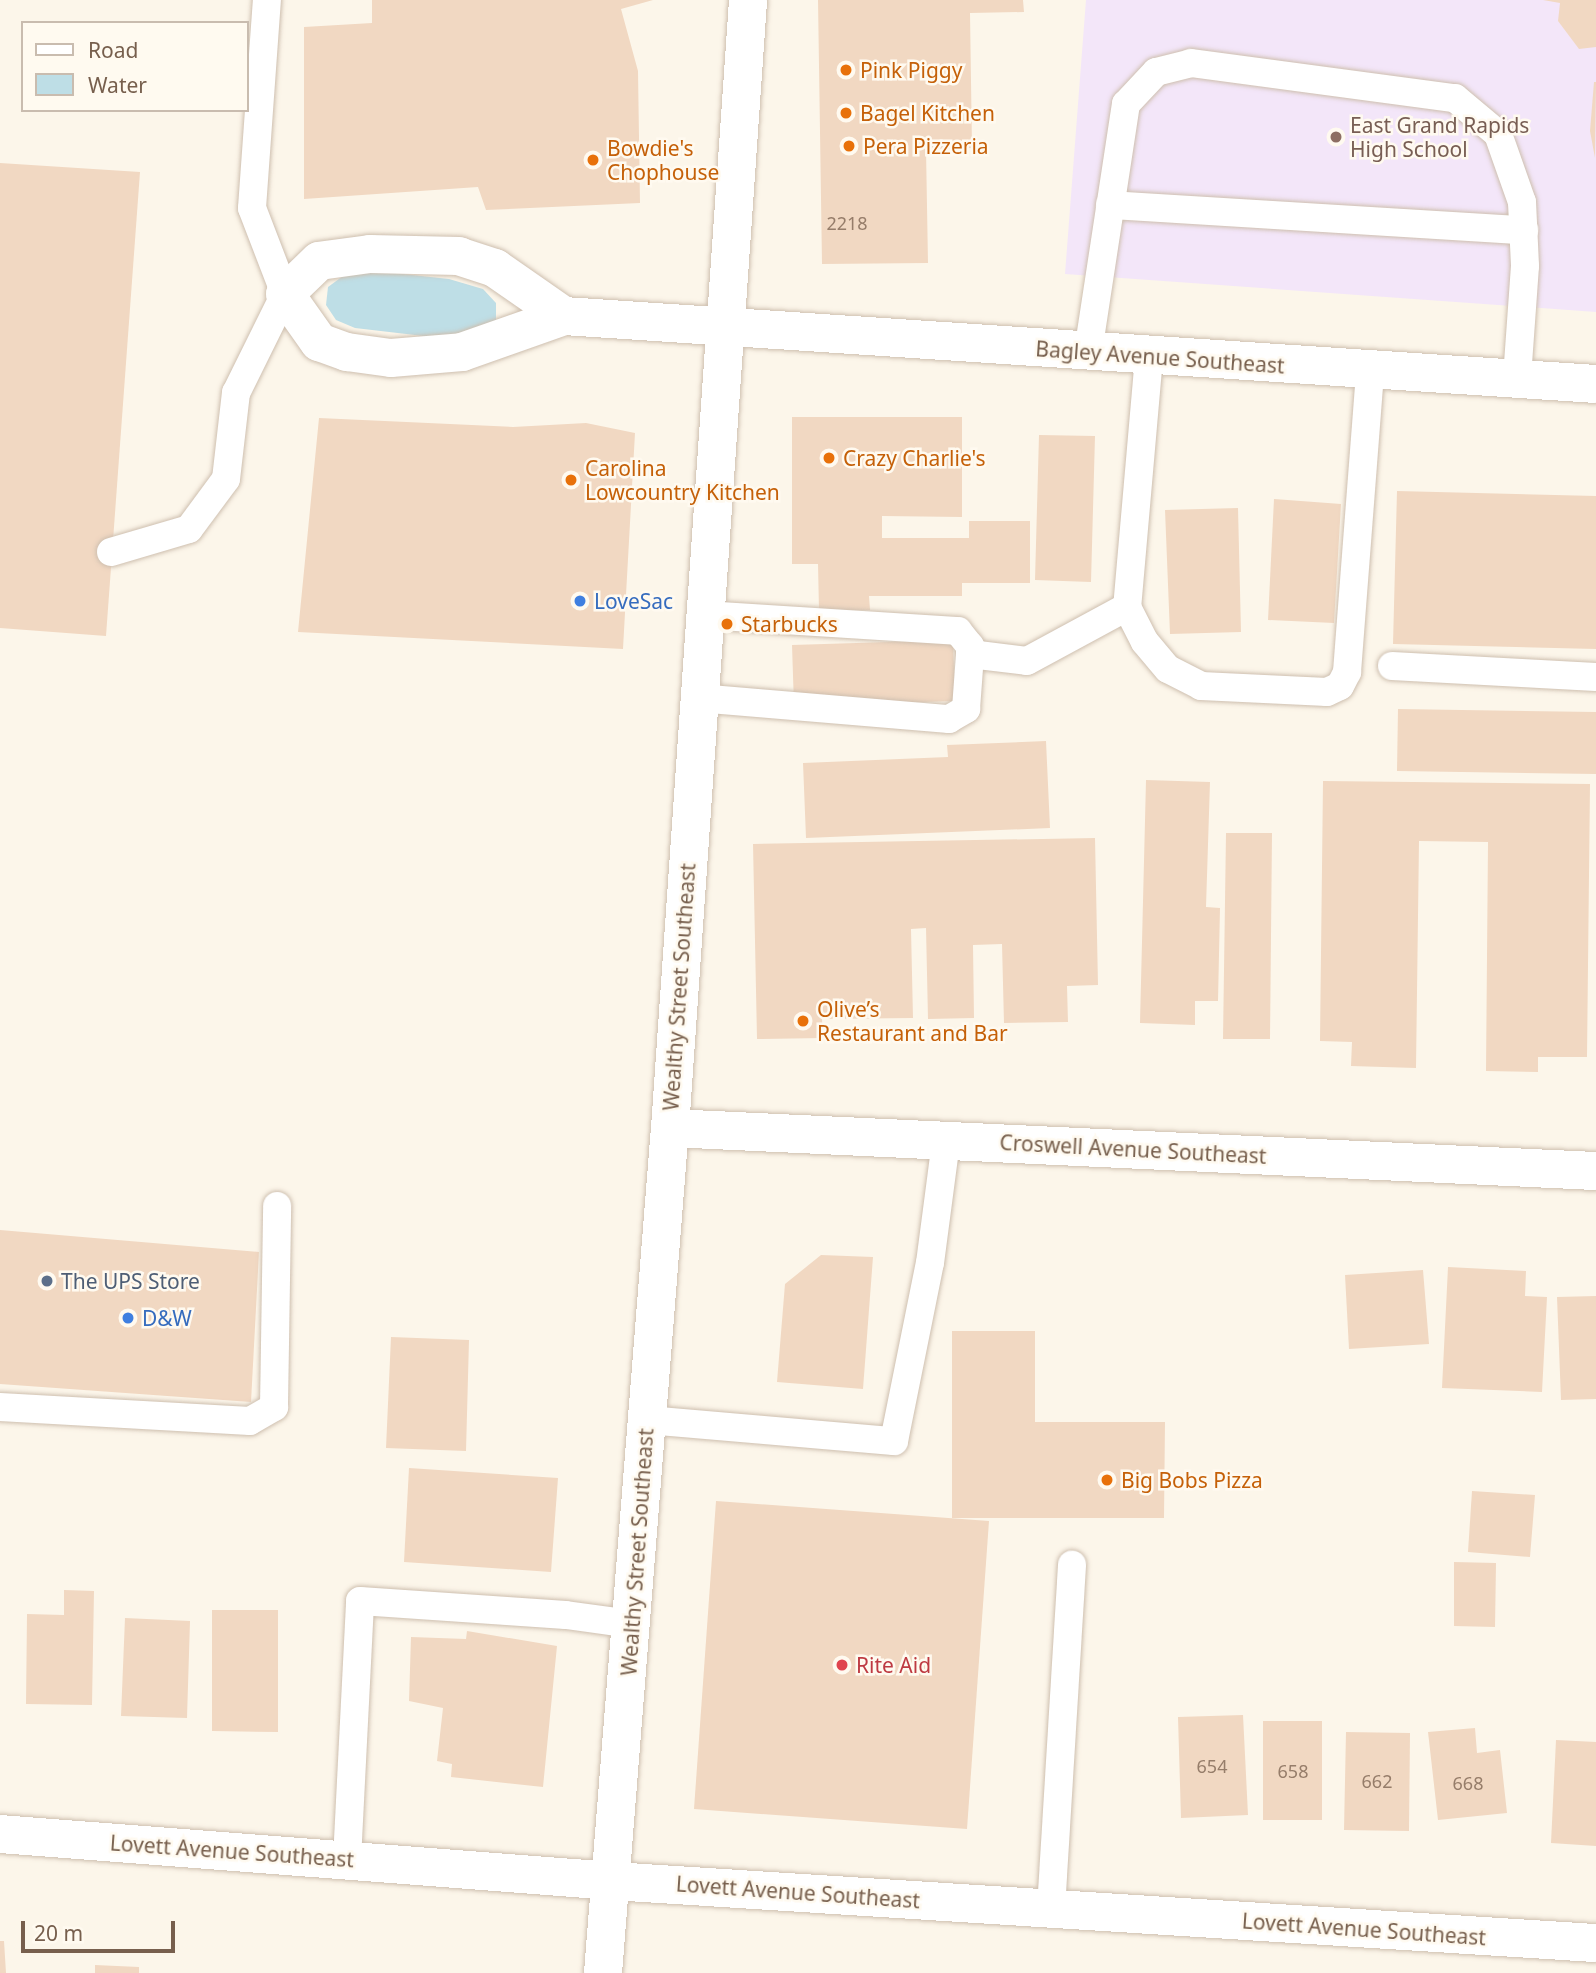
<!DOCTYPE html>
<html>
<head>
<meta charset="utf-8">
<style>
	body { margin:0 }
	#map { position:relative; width:1596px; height:1973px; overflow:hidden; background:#fcf6ea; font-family:"Noto Sans",sans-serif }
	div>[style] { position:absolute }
	.education>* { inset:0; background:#f3e6f9 }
	.water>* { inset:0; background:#bedee6 }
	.building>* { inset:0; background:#f1d8c2 }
	.roads { filter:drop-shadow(0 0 2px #cebfaf) drop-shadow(0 0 2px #cebfaf) }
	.lane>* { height:28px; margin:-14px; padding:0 14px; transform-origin:14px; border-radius:14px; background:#fff }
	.street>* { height:38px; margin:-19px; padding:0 19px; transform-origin:19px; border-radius:19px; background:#fff }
	.secondary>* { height:38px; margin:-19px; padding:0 19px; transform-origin:19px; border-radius:19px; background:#fff }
	.dots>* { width:19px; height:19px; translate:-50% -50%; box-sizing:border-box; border:4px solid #fffaf0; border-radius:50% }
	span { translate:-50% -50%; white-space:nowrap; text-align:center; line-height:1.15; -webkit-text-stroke:5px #fffaf0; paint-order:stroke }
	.number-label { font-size:18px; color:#967d6a }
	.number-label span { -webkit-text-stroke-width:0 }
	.food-label { font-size:21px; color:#c56008 }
	.left { translate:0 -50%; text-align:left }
	.education-label { font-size:21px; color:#785e54 }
	.street-label { font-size:21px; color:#775f4d }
	.shop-label { font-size:21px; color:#366cbe }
	.service-label { font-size:21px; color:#4e5e75 }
	.health-label { font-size:21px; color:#be3a42 }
	.legend { position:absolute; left:21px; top:21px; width:228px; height:91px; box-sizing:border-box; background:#fffaf0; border:2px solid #c9bcaf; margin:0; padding:9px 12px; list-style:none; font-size:21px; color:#775f4d }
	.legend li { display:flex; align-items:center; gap:14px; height:35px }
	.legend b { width:35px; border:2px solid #c9bcaf }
	.scale { position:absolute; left:21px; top:1921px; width:154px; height:32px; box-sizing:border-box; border:4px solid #775f4d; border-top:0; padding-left:9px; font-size:21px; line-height:24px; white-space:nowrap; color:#775f4d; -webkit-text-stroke:5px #fffaf0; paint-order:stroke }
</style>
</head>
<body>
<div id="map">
	<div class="education">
		<div style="clip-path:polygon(1086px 0,1596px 0,1596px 312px,1065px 274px)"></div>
	</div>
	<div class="water">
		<div style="clip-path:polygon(376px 271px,449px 279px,483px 289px,496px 303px,496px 320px,483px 332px,432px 337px,355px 328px,336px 320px,326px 305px,328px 287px,343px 276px)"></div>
	</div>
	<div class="building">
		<div style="clip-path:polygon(372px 0,653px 0,621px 9px,638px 71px,640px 203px,486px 210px,478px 187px,304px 199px,304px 27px,372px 23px)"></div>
		<div style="clip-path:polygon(818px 0,1023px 0,1024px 12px,970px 13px,972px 148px,926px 149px,928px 263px,822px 264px)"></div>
		<div style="clip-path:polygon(1543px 0,1596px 0,1596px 47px,1579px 49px,1558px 21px,1560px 3px)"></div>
		<div style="clip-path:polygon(1594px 82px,1596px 82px,1595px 158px,1590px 131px)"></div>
		<div style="clip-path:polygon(0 163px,140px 172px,106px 636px,0 628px)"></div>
		<div style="clip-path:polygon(792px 417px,962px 417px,962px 517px,882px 516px,882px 538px,969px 538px,969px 521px,1030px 521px,1030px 583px,962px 583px,962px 596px,869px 596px,870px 610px,819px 611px,818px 564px,792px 564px)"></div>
		<div style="clip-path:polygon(319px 418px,513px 427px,586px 423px,635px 433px,623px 649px,298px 632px)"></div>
		<div style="clip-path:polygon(1039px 435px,1095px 436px,1091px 582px,1035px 580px)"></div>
		<div style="clip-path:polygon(1397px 491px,1596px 496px,1596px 649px,1393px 644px)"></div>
		<div style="clip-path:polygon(1274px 499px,1341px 504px,1334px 623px,1268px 620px)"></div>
		<div style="clip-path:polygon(1238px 508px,1241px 632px,1170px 634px,1165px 510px)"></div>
		<div style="clip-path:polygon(953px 640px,955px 701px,794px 706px,792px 645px)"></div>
		<div style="clip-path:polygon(1398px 709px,1596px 712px,1596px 774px,1397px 771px)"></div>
		<div style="clip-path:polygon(1046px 741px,1050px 828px,806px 838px,803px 763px,948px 757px,947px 745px)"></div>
		<div style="clip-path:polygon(1146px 780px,1210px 782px,1206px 907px,1220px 908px,1218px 1001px,1195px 1001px,1195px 1025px,1140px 1023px)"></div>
		<div style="clip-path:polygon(1323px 781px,1590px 784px,1587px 1057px,1538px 1057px,1538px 1072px,1486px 1071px,1488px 842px,1419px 841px,1416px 1068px,1351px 1066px,1352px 1042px,1320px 1041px)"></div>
		<div style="clip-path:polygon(1226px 833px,1272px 833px,1270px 1039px,1223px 1039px)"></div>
		<div style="clip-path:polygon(1095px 838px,1098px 985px,1067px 986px,1068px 1022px,1004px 1023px,1002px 944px,973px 945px,974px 1018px,928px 1019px,926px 928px,911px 929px,913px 1018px,822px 1019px,823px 1038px,757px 1039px,753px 844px)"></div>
		<div style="clip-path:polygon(0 1230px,259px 1252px,251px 1402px,0 1384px)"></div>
		<div style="clip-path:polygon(821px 1255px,873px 1257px,863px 1389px,777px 1382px,785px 1284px)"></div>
		<div style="clip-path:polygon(1448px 1267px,1526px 1271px,1525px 1296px,1547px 1297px,1542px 1392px,1442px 1388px)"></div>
		<div style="clip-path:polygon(1423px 1270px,1429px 1344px,1349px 1349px,1345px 1275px)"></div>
		<div style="clip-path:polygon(1596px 1296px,1596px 1399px,1561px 1400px,1557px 1297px)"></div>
		<div style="clip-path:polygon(952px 1331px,1035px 1331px,1035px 1422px,1165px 1422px,1164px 1518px,952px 1518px)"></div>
		<div style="clip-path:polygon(391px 1337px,469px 1340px,466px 1451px,386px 1448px)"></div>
		<div style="clip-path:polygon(409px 1468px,558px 1478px,551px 1572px,404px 1562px)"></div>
		<div style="clip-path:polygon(1472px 1491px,1535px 1495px,1530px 1557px,1468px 1552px)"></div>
		<div style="clip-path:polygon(716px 1501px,989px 1521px,967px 1829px,694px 1809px)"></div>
		<div style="clip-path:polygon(1454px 1562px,1496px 1563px,1495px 1627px,1454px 1626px)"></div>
		<div style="clip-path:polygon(64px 1590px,94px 1591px,92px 1705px,26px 1704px,27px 1614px,64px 1615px)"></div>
		<div style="clip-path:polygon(212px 1610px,278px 1610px,278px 1732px,212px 1731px)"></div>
		<div style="clip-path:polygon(125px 1618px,190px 1621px,187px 1718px,121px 1716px)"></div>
		<div style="clip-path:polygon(467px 1631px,557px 1646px,543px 1787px,451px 1777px,452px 1764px,437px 1761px,443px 1708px,409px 1701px,411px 1637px,466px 1639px)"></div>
		<div style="clip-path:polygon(1243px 1715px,1248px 1815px,1181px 1818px,1178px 1717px)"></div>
		<div style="clip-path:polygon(1263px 1721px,1322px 1721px,1322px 1820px,1263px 1820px)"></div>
		<div style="clip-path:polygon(1475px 1728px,1477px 1753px,1500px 1750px,1507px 1813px,1438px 1820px,1428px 1732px)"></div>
		<div style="clip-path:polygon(1346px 1732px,1410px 1733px,1409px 1831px,1344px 1830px)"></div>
		<div style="clip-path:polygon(1556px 1740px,1596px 1742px,1596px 1846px,1551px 1843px)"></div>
		<div style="clip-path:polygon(0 1941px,4px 1941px,6px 1973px,0 1973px)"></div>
		<div style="clip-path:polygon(95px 1965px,139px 1967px,139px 1973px,95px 1973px)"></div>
	</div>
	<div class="roads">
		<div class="lane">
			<div style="left:1110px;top:205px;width:415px;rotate:3.5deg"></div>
			<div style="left:1088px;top:352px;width:251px;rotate:-81.3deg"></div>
			<div style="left:1126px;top:104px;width:44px;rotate:-46.8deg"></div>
			<div style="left:1156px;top:72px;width:36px;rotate:-14deg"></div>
			<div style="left:1191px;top:63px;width:266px;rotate:7.6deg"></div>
			<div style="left:1455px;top:98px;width:56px;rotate:39.9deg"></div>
			<div style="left:1498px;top:134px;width:72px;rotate:70.6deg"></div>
			<div style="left:1522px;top:202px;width:64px;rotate:87.3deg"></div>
			<div style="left:1525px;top:266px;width:112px;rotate:94.1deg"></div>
			<div style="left:1149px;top:357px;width:251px;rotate:95deg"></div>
			<div style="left:1127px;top:607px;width:39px;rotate:63deg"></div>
			<div style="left:1145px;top:642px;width:35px;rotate:50deg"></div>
			<div style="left:1168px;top:669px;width:37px;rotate:27deg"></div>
			<div style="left:1201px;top:686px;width:126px;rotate:2.7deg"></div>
			<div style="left:1327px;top:692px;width:14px;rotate:-25deg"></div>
			<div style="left:1340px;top:686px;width:16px;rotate:-63deg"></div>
			<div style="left:1347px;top:672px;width:301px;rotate:-85.6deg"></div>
			<div style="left:111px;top:552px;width:81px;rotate:-16.4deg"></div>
			<div style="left:189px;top:529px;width:62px;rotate:-53.5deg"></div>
			<div style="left:226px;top:479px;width:87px;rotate:-83.4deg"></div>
			<div style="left:236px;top:393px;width:110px;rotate:-63.7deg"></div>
			<div style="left:285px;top:294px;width:92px;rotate:-111deg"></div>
			<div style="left:252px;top:208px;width:209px;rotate:-85.9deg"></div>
			<div style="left:970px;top:654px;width:57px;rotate:7deg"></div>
			<div style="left:1027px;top:661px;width:114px;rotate:-28.4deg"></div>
			<div style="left:1392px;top:666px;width:204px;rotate:3.1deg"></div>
			<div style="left:698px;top:698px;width:252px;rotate:4.8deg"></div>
			<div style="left:949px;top:719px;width:20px;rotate:-30deg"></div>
			<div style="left:966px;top:709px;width:55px;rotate:-85.8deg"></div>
			<div style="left:970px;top:654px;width:8px;rotate:-90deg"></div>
			<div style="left:970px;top:646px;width:19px;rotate:-129deg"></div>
			<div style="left:958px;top:631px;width:256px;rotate:-176.4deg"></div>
			<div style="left:0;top:1407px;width:250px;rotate:3.2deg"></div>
			<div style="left:250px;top:1421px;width:28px;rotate:-30deg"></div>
			<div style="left:274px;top:1407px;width:201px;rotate:-89.1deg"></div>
			<div style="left:647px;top:1420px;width:248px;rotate:4.9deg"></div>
			<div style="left:894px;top:1441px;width:182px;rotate:-78.6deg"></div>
			<div style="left:930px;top:1263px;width:123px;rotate:-82.5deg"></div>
			<div style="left:347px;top:1860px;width:259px;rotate:-87.1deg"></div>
			<div style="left:360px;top:1601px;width:206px;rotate:3.9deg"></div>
			<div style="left:566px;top:1615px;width:67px;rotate:7.8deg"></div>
			<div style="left:1051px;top:1909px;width:345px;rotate:-86.5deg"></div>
		</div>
		<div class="street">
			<div style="left:564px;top:316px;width:84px;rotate:-145.2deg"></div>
			<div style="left:495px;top:268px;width:38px;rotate:-162deg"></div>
			<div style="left:459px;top:256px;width:89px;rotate:-178.7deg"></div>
			<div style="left:370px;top:254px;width:51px;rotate:172.2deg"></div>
			<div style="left:319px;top:261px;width:47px;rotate:135.9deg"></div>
			<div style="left:285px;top:294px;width:59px;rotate:54.7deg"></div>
			<div style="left:319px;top:342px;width:30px;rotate:20deg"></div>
			<div style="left:347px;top:352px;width:44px;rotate:7.8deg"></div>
			<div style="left:391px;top:358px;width:71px;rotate:-4.8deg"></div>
			<div style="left:462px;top:352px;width:108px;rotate:-19.4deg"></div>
			<div style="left:564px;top:316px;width:1034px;rotate:3.77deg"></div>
			<div style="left:670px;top:1128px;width:927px;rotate:2.66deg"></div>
			<div style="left:0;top:1834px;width:614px;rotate:4.39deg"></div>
			<div style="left:612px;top:1881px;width:986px;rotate:3.61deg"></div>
		</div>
		<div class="secondary">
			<div style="left:603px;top:1973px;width:848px;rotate:-85.47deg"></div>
			<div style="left:670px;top:1128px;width:1131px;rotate:-86.04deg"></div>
		</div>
	</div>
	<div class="dots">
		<div style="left:846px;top:70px;background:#e8710a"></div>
		<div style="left:846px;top:113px;background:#e8710a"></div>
		<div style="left:1336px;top:137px;background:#8d6e63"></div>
		<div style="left:849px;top:146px;background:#e8710a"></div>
		<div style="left:593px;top:160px;background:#e8710a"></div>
		<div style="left:829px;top:458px;background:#e8710a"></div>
		<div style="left:571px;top:480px;background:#e8710a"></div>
		<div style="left:580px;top:601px;background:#3f7fe0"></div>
		<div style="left:727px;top:624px;background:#e8710a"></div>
		<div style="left:803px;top:1021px;background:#e8710a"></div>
		<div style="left:47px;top:1281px;background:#5c6f8a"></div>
		<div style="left:128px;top:1318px;background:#3f7fe0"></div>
		<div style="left:1107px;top:1480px;background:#e8710a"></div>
		<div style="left:842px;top:1665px;background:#e0444e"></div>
	</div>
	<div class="number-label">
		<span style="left:847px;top:223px">2218</span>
		<span style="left:1212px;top:1766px">654</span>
		<span style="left:1293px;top:1771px">658</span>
		<span style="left:1377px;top:1781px">662</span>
		<span style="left:1468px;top:1783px">668</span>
	</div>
	<div class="food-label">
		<span class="left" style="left:860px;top:70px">Pink Piggy</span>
		<span class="left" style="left:860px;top:113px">Bagel Kitchen</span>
		<span class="left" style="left:863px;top:146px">Pera Pizzeria</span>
		<span class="left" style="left:607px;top:160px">Bowdie's<br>Chophouse</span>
		<span class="left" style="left:843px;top:458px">Crazy Charlie's</span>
		<span class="left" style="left:585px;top:480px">Carolina<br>Lowcountry Kitchen</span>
		<span class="left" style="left:741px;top:624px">Starbucks</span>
		<span class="left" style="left:817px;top:1021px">Olive’s<br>Restaurant and Bar</span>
		<span class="left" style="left:1121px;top:1480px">Big Bobs Pizza</span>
	</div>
	<div class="education-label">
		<span class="left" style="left:1350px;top:137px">East Grand Rapids<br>High School</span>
	</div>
	<div class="street-label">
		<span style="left:1160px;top:357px;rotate:4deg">Bagley Avenue Southeast</span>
		<span style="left:679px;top:987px;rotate:-86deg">Wealthy Street Southeast</span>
		<span style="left:1133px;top:1149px;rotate:3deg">Croswell Avenue Southeast</span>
		<span style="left:637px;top:1552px;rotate:-86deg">Wealthy Street Southeast</span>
		<span style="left:232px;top:1851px;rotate:4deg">Lovett Avenue Southeast</span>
		<span style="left:798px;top:1892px;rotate:4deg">Lovett Avenue Southeast</span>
		<span style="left:1364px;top:1929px;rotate:4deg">Lovett Avenue Southeast</span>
	</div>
	<div class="shop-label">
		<span class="left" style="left:594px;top:601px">LoveSac</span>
		<span class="left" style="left:142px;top:1318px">D&amp;W</span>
	</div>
	<div class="service-label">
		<span class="left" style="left:61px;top:1281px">The UPS Store</span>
	</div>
	<div class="health-label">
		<span class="left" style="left:856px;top:1665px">Rite Aid</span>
	</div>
	<ul class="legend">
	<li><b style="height:9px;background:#fff"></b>Road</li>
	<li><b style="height:19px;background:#bedee6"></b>Water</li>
	</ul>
	<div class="scale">20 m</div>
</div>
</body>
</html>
